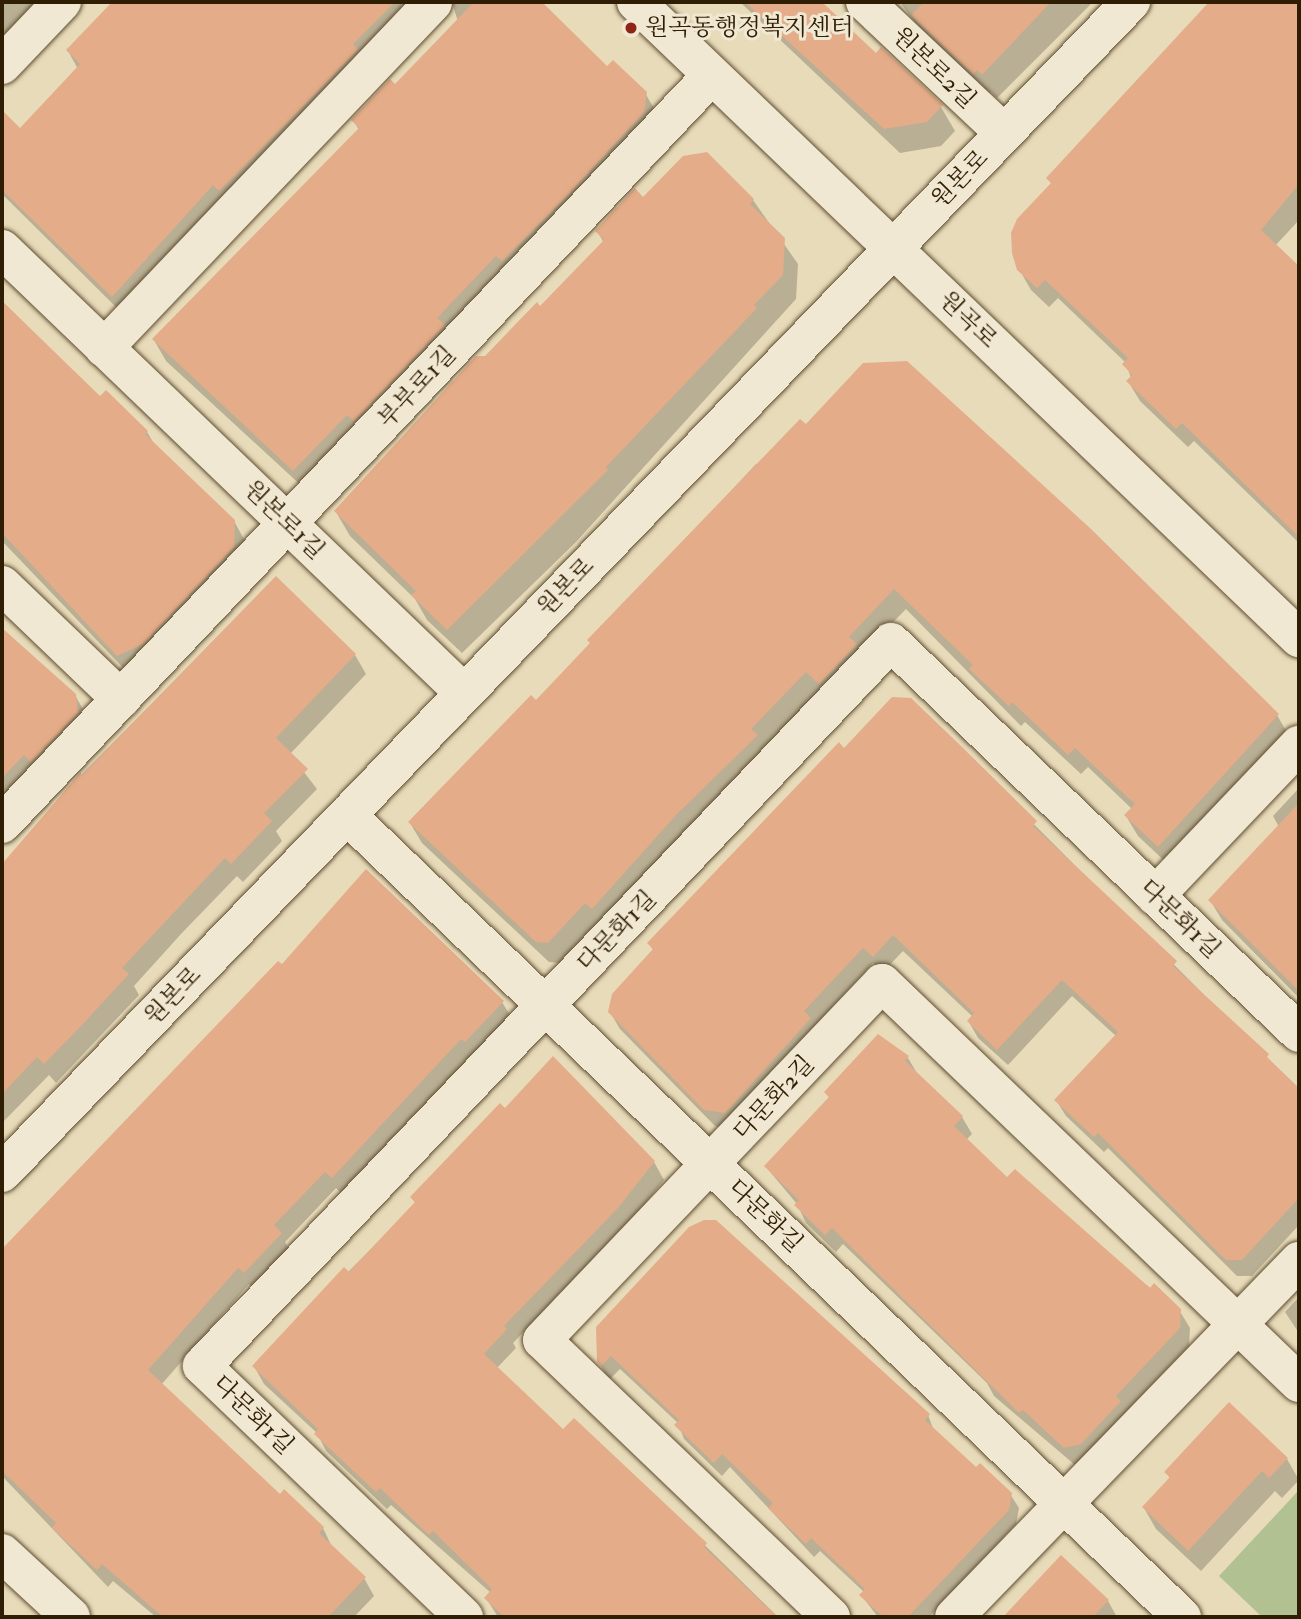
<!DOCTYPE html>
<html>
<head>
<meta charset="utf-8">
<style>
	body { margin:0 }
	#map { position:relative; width:1301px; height:1619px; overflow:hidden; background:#e8dbb9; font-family:"IM FELL Double Pica","Noto Serif KR",serif }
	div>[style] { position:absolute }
	.green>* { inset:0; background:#b2c192 }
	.shadow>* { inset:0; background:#0003 }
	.building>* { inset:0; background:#e5ac89 }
	.roads { filter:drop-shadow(0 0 2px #5e4d31) drop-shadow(0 0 2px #5e4d31) }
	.minor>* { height:38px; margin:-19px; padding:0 19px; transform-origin:19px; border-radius:19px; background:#f0e8d2 }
	.dots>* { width:19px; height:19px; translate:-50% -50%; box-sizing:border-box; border:4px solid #f0e8d2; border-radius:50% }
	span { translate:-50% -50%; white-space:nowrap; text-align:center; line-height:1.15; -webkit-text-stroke:6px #f0e8d2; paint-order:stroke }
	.poi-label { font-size:24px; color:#301e04 }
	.left { translate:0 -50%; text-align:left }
	.street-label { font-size:24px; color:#301e04 }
	.frame { position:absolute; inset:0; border:4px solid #301e04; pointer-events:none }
</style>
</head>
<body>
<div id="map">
	<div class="green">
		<div style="clip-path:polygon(1299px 1490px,1299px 1617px,1262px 1617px,1219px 1576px)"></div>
	</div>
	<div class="shadow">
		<div style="clip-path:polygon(2px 2px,43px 2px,2px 45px)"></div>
		<div style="clip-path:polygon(115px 2px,427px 2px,125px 316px,2px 194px,2px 113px,20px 130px,78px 69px,68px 51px)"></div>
		<div style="clip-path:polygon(452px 2px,539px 2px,607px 69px,645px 93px,658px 115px,306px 490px,166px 361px,154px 340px,359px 130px,353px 120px,395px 87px,458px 22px)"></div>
		<div style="clip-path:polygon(740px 2px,821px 2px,876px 55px,941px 107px,955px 131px,941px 146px,900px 153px)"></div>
		<div style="clip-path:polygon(900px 2px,1093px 2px,997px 98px,991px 92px,988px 96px,927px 39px)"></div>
		<div style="clip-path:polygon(1211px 2px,1299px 2px,1299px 220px,1275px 246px,1299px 267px,1299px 543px,1194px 441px,1188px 447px,1140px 401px,1128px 381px,1131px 378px,1126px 363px,1058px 298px,1049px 307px,1031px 290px,1019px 269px,1052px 185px,1048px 178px)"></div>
		<div style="clip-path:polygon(643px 199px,753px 200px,798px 264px,796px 299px,576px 542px,462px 653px,427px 620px,415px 599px,350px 536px,336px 512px,477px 358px,485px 358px,540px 308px,604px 243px,597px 231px)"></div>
		<div style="clip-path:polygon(2px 301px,100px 398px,147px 432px,156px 447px,234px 521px,245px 541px,129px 674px,2px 541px)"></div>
		<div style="clip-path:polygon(756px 464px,1277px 715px,1289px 736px,1171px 867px,1138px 836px,1126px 816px,1132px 809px,1088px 767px,1081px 774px,1025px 722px,1021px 726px,906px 609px,560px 963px,549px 962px,422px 843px,410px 823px,536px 702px)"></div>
		<div style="clip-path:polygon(276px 579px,355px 655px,366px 674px,290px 754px,317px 789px,276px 831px,282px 841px,243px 882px,237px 876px,181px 934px,134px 986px,139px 995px,56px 1083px,49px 1075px,2px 1123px,2px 867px,81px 775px)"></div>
		<div style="clip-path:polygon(2px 630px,75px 695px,85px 713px,2px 798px)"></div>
		<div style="clip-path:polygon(910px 700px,1299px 1090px,1299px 1225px,1252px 1276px,1237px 1276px,1108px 1148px,1104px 1152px,1066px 1116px,1056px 1100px,1116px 1036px,1072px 996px,1008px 1065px,978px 1038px,969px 1022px,973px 1017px,903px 951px,883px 972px,873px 963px,814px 1027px,734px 1129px,715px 1126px,620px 1029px,610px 1012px,653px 950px,650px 944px,844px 750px)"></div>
		<div style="clip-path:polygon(1299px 788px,1299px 998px,1222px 920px,1210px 900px,1279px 827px,1273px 816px)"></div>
		<div style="clip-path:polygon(279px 964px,502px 1002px,513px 1020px,343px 1195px,336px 1188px,285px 1242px,291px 1252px,255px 1290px,249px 1284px,161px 1385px,280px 1496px,284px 1492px,323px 1528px,332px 1547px,364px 1578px,374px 1596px,354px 1617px,156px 1617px,113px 1581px,108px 1587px,2px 1476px,2px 1250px)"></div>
		<div style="clip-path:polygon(878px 1036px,908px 1058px,918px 1075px,962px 1117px,972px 1134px,966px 1140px,1008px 1179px,1179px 1310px,1190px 1328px,1189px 1346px,1075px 1465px,994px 1396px,987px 1383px,843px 1244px,836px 1252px,806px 1223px,797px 1204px,766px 1167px,830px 1099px,826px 1092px)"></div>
		<div style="clip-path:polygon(505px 1110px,654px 1162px,664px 1180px,627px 1226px,513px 1343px,516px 1348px,496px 1369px,563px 1432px,619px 1461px,778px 1617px,498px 1617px,486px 1598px,491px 1593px,391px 1505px,387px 1509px,326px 1451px,317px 1433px,264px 1384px,254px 1366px,416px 1204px,412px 1198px)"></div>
		<div style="clip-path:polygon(1299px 1297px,1299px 1333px,1285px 1312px)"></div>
		<div style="clip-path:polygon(598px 1327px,928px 1415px,934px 1431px,976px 1470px,1010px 1494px,1019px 1508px,1016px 1524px,929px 1617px,878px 1617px,861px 1595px,864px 1592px,820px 1551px,814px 1557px,730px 1467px,722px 1476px,684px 1439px,678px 1423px,620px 1369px,610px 1379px,607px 1377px,599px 1362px)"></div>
		<div style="clip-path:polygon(1287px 1459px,1299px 1480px,1282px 1498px,1275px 1491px,1201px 1571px,1156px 1529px,1144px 1508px,1171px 1480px,1166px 1472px)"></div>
		<div style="clip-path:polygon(1061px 1558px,1108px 1601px,1117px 1617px,1006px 1617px)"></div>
	</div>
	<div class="building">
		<div style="clip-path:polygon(112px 2px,395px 2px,353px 44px,358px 49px,319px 90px,219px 191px,213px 185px,112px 297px,2px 190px,2px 110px,20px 128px,80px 64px,66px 50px)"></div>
		<div style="clip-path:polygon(474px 2px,542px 2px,607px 66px,613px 60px,647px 92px,644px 112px,563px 200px,502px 261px,496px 256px,437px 318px,445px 325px,354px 421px,347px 415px,293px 471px,152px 339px,359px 128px,351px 120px,390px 79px,395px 84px)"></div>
		<div style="clip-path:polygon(745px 2px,822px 2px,876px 53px,881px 47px,943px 105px,927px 122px,884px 129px)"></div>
		<div style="clip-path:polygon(924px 2px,1051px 2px,982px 75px,977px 70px,973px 74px,911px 15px)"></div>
		<div style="clip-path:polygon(1209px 2px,1299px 2px,1299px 184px,1261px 230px,1299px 266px,1299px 537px,1182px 423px,1176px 429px,1126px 381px,1132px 375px,1122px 364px,1128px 358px,1045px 280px,1037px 288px,1017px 270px,1012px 253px,1011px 233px,1017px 219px,1051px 183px,1046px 178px)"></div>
		<div style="clip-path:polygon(707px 152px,754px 199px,750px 204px,785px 238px,783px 275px,754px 305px,757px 308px,606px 467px,608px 470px,447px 630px,411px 595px,416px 591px,334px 511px,476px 356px,485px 356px,537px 302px,540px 306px,604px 240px,595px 231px,635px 188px,643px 197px,683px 156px)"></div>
		<div style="clip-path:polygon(2px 301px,100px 396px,106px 390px,148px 431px,145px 434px,235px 520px,234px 547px,143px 644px,117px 656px,2px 533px)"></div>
		<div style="clip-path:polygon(907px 361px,1091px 529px,1279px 714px,1158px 847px,1124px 815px,1135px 804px,1075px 748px,1068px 755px,1012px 702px,1009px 706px,969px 669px,973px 665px,894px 589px,849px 637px,857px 644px,819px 684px,806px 672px,751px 729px,758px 735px,676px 815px,592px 909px,585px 903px,548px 943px,536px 942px,408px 822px,531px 695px,536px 700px,590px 643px,587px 640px,800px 419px,806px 424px,863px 363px)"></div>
		<div style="clip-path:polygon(276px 576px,356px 654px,276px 738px,308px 769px,264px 813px,272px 821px,231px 864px,225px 858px,122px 968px,129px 974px,82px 1025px,44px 1064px,37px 1057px,2px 1094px,2px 864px,81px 772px,81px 776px)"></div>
		<div style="clip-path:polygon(2px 628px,76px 694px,78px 713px,31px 762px,24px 755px,2px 778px)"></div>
		<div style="clip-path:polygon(892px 697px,911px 698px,962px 747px,1037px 821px,1033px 826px,1177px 961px,1173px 966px,1269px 1054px,1267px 1057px,1299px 1088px,1299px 1198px,1242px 1260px,1226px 1260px,1098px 1133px,1094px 1137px,1054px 1100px,1118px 1032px,1062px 980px,997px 1050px,967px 1021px,974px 1013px,893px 935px,873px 957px,863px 948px,804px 1011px,811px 1018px,725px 1113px,704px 1110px,608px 1012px,612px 994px,653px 949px,647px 943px,839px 742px,844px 748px)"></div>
		<div style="clip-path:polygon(1299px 803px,1299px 991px,1208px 900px)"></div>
		<div style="clip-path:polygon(366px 869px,504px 1001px,465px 1042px,461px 1039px,332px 1178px,325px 1172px,274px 1225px,282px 1233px,244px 1273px,238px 1268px,148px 1370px,280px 1494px,284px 1489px,324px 1527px,319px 1533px,366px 1577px,328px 1617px,163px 1617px,102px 1564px,97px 1570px,52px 1528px,56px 1523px,2px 1471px,2px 1249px,278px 961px,282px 964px)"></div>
		<div style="clip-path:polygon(878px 1034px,909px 1056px,905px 1061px,963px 1116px,954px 1126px,1007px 1177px,1015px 1169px,1150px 1288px,1154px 1283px,1181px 1309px,1180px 1328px,1116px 1396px,1121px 1401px,1081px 1444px,1064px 1448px,1023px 1410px,1019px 1413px,832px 1228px,825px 1235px,794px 1205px,799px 1200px,764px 1166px,829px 1097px,824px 1092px)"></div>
		<div style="clip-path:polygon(553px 1056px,655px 1161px,617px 1209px,504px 1326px,507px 1329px,484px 1354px,563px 1429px,574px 1418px,707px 1543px,704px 1547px,777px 1617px,504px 1617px,484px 1598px,492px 1589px,433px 1531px,429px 1535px,380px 1488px,376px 1492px,314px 1434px,318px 1429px,252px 1366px,344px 1267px,349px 1272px,415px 1202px,410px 1197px,500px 1103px,505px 1108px)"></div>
		<div style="clip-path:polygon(704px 1220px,716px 1220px,930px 1414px,925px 1420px,976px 1467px,980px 1463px,1012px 1493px,1009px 1510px,908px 1617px,883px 1617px,859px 1595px,865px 1589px,811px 1538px,806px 1544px,768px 1508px,773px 1503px,722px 1454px,714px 1463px,674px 1425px,679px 1420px,611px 1356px,601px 1366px,597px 1362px,596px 1327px,689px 1227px)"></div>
		<div style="clip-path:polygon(1229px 1402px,1288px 1458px,1269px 1478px,1262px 1471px,1188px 1551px,1142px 1507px,1170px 1477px,1164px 1472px)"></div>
		<div style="clip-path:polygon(1061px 1555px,1109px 1600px,1093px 1617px,1003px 1617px)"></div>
	</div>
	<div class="roads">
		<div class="minor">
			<div style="left:636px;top:2px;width:919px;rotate:43.81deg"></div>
			<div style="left:865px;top:2px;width:191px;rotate:43.3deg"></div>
			<div style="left:2px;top:65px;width:87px;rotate:-46.4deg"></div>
			<div style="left:2px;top:249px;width:641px;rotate:43.86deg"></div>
			<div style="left:104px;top:348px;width:477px;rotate:-46.4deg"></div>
			<div style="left:2px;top:585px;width:165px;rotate:43.8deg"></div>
			<div style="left:347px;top:815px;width:1158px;rotate:43.85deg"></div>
			<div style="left:2px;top:824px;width:1032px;rotate:-46.53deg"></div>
			<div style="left:1155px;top:896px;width:209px;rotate:-46.4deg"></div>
			<div style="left:2px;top:1173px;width:1627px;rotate:-46.05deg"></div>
			<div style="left:2px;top:1553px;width:94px;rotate:42.8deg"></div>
			<div style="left:464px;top:1617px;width:363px;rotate:-136.2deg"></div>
			<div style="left:202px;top:1366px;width:999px;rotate:-46.42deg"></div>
			<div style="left:891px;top:642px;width:565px;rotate:43.78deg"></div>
			<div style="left:831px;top:1617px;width:400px;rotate:-136.2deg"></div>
			<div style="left:542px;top:1340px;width:493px;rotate:-46.4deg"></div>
			<div style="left:882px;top:983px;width:578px;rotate:43.81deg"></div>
			<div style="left:954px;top:1617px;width:496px;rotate:-45.9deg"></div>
		</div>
	</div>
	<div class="dots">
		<div style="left:631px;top:28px;background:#8f2418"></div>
	</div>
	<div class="poi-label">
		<span class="left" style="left:645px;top:28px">원곡동행정복지센터</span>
	</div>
	<div class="street-label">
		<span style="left:934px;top:68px;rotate:44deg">원본로2길</span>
		<span style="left:960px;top:179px;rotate:-46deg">원본로</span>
		<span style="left:968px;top:320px;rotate:44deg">원곡로</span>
		<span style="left:417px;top:387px;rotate:-47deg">부부로1길</span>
		<span style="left:284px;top:520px;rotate:44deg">원본로1길</span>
		<span style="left:566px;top:587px;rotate:-46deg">원본로</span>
		<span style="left:1180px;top:919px;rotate:44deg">다문화1길</span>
		<span style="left:617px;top:931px;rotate:-46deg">다문화1길</span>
		<span style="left:173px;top:996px;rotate:-46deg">원본로</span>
		<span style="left:774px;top:1098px;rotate:-47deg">다문화2길</span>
		<span style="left:765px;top:1216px;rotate:44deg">다문화길</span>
		<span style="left:253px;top:1415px;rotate:44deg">다문화1길</span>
	</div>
	<div class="frame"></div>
</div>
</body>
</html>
